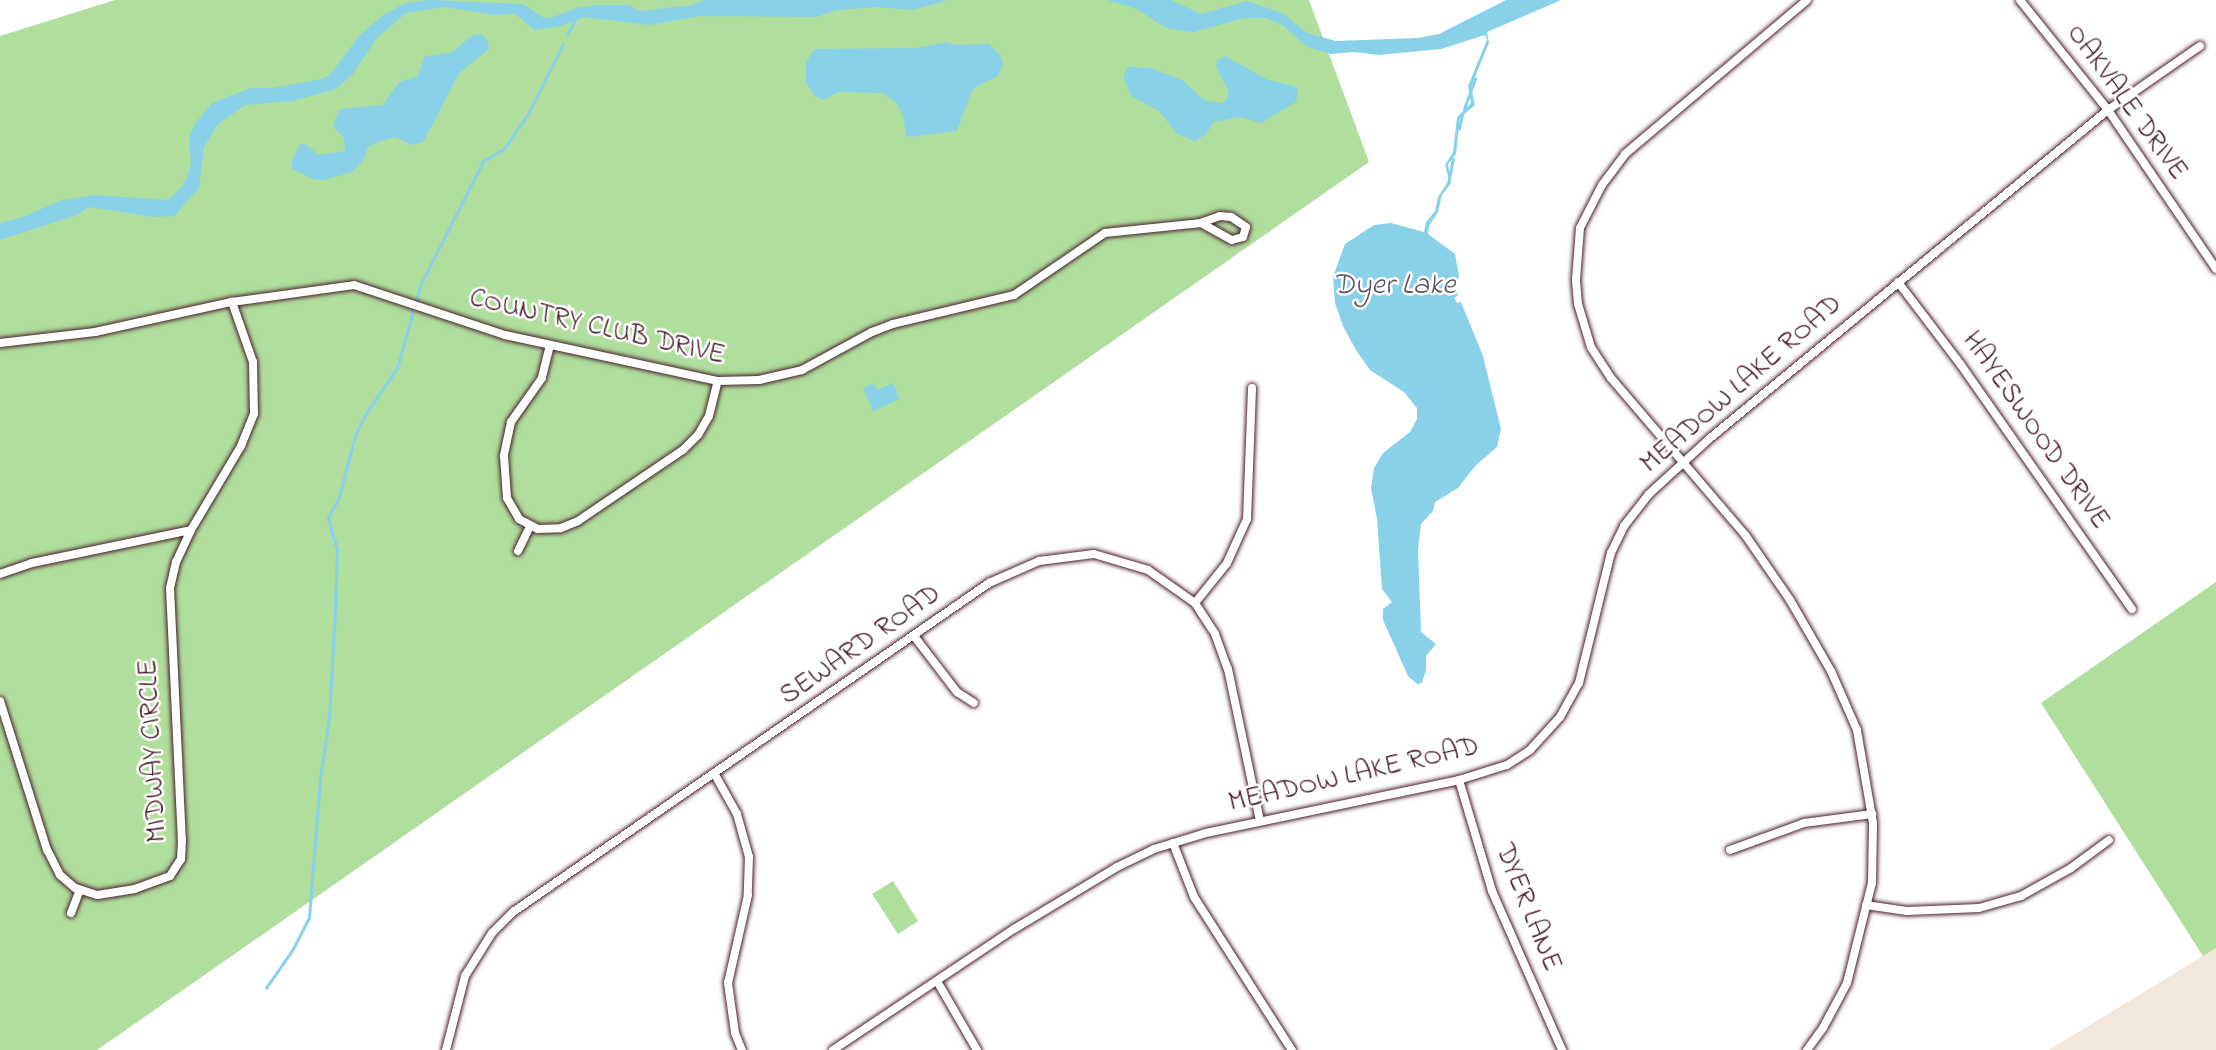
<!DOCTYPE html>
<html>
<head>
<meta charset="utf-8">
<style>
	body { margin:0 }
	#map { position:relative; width:2216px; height:1050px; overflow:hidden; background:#fff; font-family:"Indie Flower",sans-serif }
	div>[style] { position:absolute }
	.built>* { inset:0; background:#f2e7da }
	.green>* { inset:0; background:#b0de9d }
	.water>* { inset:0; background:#88d1e9 }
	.stream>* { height:2.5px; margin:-1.25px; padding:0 1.25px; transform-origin:1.25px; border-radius:1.25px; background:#88d1e9 }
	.roads { filter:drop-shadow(0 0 2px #4a1f2b) drop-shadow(0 0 2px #4a1f2b) }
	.minor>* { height:8px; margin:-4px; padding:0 4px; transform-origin:4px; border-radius:4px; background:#fff }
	span { translate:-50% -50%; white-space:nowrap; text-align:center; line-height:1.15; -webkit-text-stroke:5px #fff; paint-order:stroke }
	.street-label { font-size:28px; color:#4a1f2b }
	.water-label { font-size:30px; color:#5d5464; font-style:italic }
</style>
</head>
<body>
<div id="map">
	<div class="built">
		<div style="clip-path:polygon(2216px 948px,2216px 1050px,2049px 1050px)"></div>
	</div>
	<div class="green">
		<div style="clip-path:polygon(115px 0,1309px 0,1369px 162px,97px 1050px,0 1050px,0 36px)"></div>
		<div style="clip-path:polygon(2216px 582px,2216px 948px,2203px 956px,2041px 703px)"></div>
		<div style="clip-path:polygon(893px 881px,918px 921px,898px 934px,872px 894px)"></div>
	</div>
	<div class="water">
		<div style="clip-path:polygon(428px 0,523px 4px,542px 17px,551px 18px,576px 8px,594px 5px,629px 5px,639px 11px,692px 5px,704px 0,948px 0,913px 10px,876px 7px,837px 10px,816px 17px,699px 16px,649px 25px,584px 17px,561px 26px,535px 30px,515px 14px,494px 15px,444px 7px,406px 13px,377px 38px,353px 74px,336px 89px,292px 101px,245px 105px,217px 125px,204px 147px,199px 188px,174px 216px,154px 217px,89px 207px,77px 215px,0 240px,0 223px,23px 217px,62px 200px,95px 195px,167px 200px,181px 188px,187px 177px,191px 164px,189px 137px,197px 121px,212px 103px,251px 88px,273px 88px,321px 79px,330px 75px,359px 36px,383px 15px,406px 3px)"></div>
		<div style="clip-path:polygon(1107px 0,1171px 0,1201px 14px,1247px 1px,1282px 13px,1307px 33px,1336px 41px,1418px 38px,1439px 34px,1506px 0,1561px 0,1487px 32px,1489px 43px,1471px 87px,1475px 105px,1460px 118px,1456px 154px,1448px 164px,1451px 183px,1442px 195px,1438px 212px,1429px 226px,1428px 234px,1455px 254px,1459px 276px,1456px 289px,1458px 295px,1454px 298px,1457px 303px,1461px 302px,1483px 356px,1501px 429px,1497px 447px,1476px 465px,1458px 488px,1435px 502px,1433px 511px,1421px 524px,1418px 550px,1421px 632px,1436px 644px,1426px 656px,1426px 670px,1422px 683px,1417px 684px,1408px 676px,1383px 620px,1383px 609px,1392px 602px,1382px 589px,1377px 519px,1371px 488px,1374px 468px,1383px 453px,1410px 432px,1417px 419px,1417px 408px,1404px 392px,1370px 370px,1356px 350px,1343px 326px,1335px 303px,1333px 277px,1345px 244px,1374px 225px,1391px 223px,1424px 232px,1426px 222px,1435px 211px,1438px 197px,1449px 180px,1445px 165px,1453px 152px,1457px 117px,1471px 103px,1468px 86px,1487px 40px,1485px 35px,1441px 49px,1379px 55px,1354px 52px,1331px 54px,1307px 47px,1284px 26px,1266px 18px,1244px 18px,1194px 32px,1184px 31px,1166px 28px,1137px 9px)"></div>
		<div style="clip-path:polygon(480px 34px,487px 39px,489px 49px,459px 73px,423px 142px,412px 145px,395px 137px,378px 142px,368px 147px,363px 161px,350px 173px,323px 180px,313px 179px,292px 169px,292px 160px,300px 144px,307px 145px,318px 155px,345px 151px,344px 138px,333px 126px,340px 109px,383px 105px,399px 82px,418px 76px,424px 57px,452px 52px,473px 35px)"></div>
		<div style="clip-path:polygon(947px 42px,954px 45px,989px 44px,1000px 55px,1003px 64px,998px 76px,977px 86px,971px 92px,957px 131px,910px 137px,906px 135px,904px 120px,897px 103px,883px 93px,838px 92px,823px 100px,815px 96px,806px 83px,806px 62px,815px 49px,917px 48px)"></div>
		<div style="clip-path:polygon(1225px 56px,1268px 80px,1294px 86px,1298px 90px,1296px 102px,1261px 123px,1240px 117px,1214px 122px,1206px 134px,1195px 141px,1177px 134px,1159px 111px,1131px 96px,1123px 77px,1128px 67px,1150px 68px,1182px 80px,1204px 100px,1222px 103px,1228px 98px,1228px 90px,1216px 67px,1217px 60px)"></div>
		<div style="clip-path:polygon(874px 383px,877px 390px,893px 383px,900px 399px,873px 411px,863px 388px)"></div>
	</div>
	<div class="stream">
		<div style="left:567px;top:35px;width:17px;rotate:-62deg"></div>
		<div style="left:1464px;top:109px;width:32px;rotate:-70deg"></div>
		<div style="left:1459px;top:129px;width:14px;rotate:-78deg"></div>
		<div style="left:1448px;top:184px;width:25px;rotate:-79deg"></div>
		<div style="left:266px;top:988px;width:47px;rotate:-55.3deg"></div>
		<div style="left:293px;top:949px;width:35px;rotate:-63deg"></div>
		<div style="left:309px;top:918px;width:139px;rotate:-85.5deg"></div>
		<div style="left:320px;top:779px;width:62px;rotate:-81.6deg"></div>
		<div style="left:329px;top:718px;width:108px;rotate:-86.8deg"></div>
		<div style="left:335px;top:610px;width:60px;rotate:-88.1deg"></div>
		<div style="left:337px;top:550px;width:33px;rotate:-106deg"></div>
		<div style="left:328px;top:518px;width:24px;rotate:-62deg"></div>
		<div style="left:339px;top:497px;width:63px;rotate:-75.3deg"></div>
		<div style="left:355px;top:436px;width:23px;rotate:-65deg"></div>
		<div style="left:365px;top:415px;width:57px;rotate:-55.8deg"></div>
		<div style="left:397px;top:368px;width:87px;rotate:-74.1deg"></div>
		<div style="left:421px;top:284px;width:138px;rotate:-63.2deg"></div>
		<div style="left:483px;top:161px;width:24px;rotate:-30deg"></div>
		<div style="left:504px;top:149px;width:42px;rotate:-55.6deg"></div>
		<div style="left:528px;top:114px;width:78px;rotate:-63.4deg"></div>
	</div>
	<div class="roads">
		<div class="minor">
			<div style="left:2020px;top:0;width:141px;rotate:51.3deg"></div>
			<div style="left:2108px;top:110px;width:192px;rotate:55.8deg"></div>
			<div style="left:1898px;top:282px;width:104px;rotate:52.8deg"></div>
			<div style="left:1961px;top:365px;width:298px;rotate:55deg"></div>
			<div style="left:0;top:343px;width:96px;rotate:-6.6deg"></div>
			<div style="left:95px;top:332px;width:140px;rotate:-12.4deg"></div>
			<div style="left:232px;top:302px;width:123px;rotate:-7.9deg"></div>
			<div style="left:354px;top:285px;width:159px;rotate:18.3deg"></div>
			<div style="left:505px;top:335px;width:218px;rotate:12.2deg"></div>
			<div style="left:718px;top:381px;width:41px;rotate:-1.4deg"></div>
			<div style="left:759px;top:380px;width:44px;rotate:-13.1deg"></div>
			<div style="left:802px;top:370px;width:80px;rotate:-28.5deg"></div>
			<div style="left:872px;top:332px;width:22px;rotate:-21deg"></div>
			<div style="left:893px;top:324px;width:124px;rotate:-13.5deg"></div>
			<div style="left:1014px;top:295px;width:110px;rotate:-34.3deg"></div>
			<div style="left:1105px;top:233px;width:97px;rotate:-5.9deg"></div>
			<div style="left:1201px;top:223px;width:35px;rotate:29deg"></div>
			<div style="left:1232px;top:240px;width:11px;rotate:-15deg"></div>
			<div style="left:1243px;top:237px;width:10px;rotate:-73deg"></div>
			<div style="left:1246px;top:227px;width:18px;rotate:-146deg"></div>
			<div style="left:1231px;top:217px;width:11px;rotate:-175deg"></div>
			<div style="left:1220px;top:216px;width:20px;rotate:160deg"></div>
			<div style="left:550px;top:345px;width:34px;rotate:104deg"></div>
			<div style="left:542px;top:378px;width:54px;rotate:125.2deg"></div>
			<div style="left:511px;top:422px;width:35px;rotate:102deg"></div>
			<div style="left:504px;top:456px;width:42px;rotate:85.9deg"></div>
			<div style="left:507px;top:498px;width:24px;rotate:60deg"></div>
			<div style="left:519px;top:519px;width:21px;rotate:28deg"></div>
			<div style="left:538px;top:529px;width:23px;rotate:-2deg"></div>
			<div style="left:561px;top:528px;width:18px;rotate:-22deg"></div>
			<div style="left:578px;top:521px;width:127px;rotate:-34.1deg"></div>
			<div style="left:683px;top:450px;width:21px;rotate:-45deg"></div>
			<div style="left:698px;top:435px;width:22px;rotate:-60deg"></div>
			<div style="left:709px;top:416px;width:36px;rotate:-76deg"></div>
			<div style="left:191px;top:530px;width:98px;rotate:-59.2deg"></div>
			<div style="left:241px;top:446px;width:35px;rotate:-68deg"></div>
			<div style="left:254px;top:414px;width:52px;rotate:-91.1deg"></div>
			<div style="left:253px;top:362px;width:64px;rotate:-109.3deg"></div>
			<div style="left:518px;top:551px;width:28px;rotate:-64deg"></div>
			<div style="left:0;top:574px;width:34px;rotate:-19deg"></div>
			<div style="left:32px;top:563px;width:162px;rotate:-11.7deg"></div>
			<div style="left:191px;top:530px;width:35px;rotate:115deg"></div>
			<div style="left:176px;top:562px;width:27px;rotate:103deg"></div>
			<div style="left:170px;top:588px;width:252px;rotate:87.3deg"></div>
			<div style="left:182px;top:840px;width:19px;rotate:93deg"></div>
			<div style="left:181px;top:859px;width:20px;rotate:123deg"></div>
			<div style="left:170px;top:876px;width:37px;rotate:160deg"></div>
			<div style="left:135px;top:889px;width:38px;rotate:171deg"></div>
			<div style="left:97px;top:895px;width:23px;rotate:-162deg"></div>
			<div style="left:75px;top:888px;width:20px;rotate:-139deg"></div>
			<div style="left:60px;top:875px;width:28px;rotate:-117deg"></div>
			<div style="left:47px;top:850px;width:156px;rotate:-107.5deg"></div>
			<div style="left:1195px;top:603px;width:51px;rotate:-51.3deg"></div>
			<div style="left:1227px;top:563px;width:48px;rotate:-65.6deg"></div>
			<div style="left:1247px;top:519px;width:131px;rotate:-87.8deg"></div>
			<div style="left:914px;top:636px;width:71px;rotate:52.5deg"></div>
			<div style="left:957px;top:692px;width:20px;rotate:33deg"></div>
			<div style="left:714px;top:773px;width:47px;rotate:60.7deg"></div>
			<div style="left:737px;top:814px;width:45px;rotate:74.4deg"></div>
			<div style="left:749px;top:857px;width:38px;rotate:92deg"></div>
			<div style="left:748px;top:895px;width:90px;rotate:102.8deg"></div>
			<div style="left:728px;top:983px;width:50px;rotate:82deg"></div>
			<div style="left:735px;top:1033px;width:18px;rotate:68deg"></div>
			<div style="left:1459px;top:780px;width:116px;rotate:73.4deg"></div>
			<div style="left:1492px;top:891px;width:174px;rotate:66.2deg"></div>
			<div style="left:1173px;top:843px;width:58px;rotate:68.7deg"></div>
			<div style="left:1194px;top:897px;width:182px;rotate:57.4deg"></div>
			<div style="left:1730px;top:850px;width:79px;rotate:-20deg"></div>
			<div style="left:1804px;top:823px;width:69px;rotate:-7.5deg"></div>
			<div style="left:1866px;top:905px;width:41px;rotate:8.3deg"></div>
			<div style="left:1907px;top:911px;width:72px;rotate:-2.4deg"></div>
			<div style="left:1979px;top:908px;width:44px;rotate:-15.9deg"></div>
			<div style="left:2021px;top:896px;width:57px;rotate:-29.2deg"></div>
			<div style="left:2071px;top:868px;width:47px;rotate:-36.4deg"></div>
			<div style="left:71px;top:913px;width:25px;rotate:-69deg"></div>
			<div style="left:937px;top:981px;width:80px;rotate:59.9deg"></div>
			<div style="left:446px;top:1050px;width:76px;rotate:-75.6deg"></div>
			<div style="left:465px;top:976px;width:51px;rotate:-57.9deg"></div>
			<div style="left:492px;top:933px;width:30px;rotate:-45deg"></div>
			<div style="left:513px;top:912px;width:579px;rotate:-34.65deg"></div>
			<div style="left:989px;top:583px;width:55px;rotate:-23.7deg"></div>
			<div style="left:1039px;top:561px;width:55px;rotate:-7.3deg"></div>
			<div style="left:1094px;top:554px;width:56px;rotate:16.5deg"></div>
			<div style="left:1148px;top:570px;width:57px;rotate:35.1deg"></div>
			<div style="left:1195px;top:603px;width:37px;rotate:57deg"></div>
			<div style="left:1215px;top:634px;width:37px;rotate:70deg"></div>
			<div style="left:1228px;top:669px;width:155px;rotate:78.1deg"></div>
			<div style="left:833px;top:1050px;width:218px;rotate:-33.8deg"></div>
			<div style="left:1014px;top:929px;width:120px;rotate:-31deg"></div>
			<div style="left:1117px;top:867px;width:41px;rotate:-25.9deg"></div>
			<div style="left:1154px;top:849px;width:54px;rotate:-17.1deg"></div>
			<div style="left:1206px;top:833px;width:258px;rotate:-11.8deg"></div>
			<div style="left:1459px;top:780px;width:50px;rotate:-17.4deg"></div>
			<div style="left:1507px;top:765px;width:27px;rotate:-33deg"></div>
			<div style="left:1530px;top:750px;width:45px;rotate:-47.7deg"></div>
			<div style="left:1560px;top:717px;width:39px;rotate:-61deg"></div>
			<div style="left:1579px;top:683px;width:134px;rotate:-76.2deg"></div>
			<div style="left:1611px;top:553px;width:30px;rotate:-64deg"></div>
			<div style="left:1624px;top:526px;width:41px;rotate:-52deg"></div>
			<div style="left:1649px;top:494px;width:81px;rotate:-42.5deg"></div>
			<div style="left:1709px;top:439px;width:517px;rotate:-39.51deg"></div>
			<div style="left:2108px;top:110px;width:112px;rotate:-34.8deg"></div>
			<div style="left:1807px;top:1050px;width:27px;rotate:-54deg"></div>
			<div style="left:1823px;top:1028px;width:51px;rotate:-61.9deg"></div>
			<div style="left:1847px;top:983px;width:103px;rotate:-76deg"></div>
			<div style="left:1872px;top:883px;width:60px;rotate:-89deg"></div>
			<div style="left:1873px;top:823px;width:94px;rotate:-99.8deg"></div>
			<div style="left:1857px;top:730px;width:64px;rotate:-113.8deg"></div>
			<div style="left:1831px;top:671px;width:82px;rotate:-120deg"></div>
			<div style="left:1790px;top:600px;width:78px;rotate:-124.5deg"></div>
			<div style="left:1746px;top:536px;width:208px;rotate:-130.5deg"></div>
			<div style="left:1611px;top:378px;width:37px;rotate:-123deg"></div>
			<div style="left:1591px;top:347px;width:45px;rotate:-106.8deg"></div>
			<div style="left:1578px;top:304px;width:25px;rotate:-95deg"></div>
			<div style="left:1576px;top:279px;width:51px;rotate:-85.5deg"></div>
			<div style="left:1580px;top:228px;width:48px;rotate:-62.9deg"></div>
			<div style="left:1602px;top:185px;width:39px;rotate:-53deg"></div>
			<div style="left:1625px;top:154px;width:238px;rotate:-40.2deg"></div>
		</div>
	</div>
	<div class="street-label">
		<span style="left:2126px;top:103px;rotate:54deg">OAKVALE DRIVE</span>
		<span style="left:597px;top:328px;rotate:13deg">COUNTRY CLUB DRIVE</span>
		<span style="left:1742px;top:385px;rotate:-41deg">MEADOW LAKE ROAD</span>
		<span style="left:2035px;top:431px;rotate:55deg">HAYESWOOD DRIVE</span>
		<span style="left:861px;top:646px;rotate:-35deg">SEWARD ROAD</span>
		<span style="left:154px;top:751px;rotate:-93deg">MIDWAY CIRCLE</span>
		<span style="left:1354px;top:776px;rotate:-13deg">MEADOW LAKE ROAD</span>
		<span style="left:1527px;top:908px;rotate:68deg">DYER LANE</span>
	</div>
	<div class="water-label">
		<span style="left:1394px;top:286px">Dyer Lake</span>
	</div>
</div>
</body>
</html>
